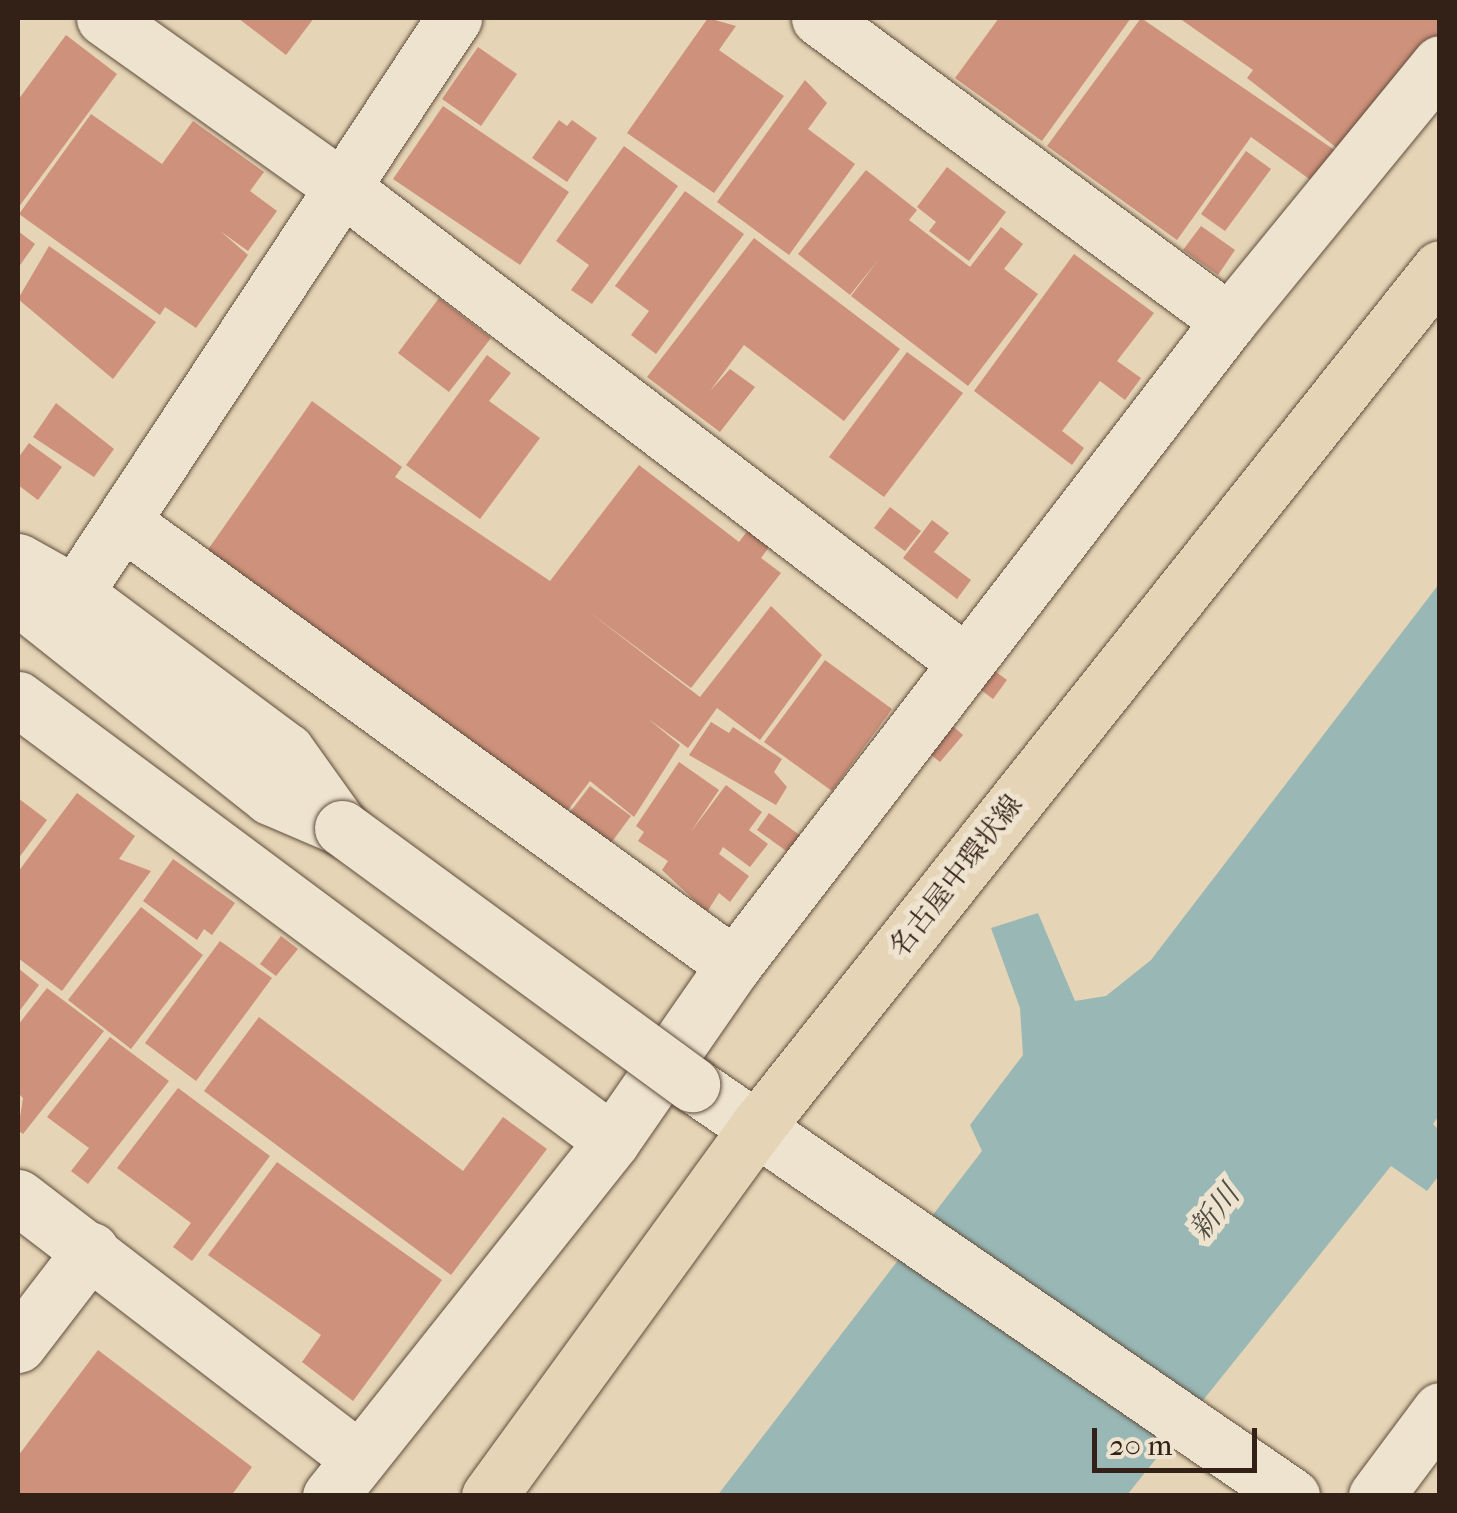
<!DOCTYPE html>
<html>
<head>
<meta charset="utf-8">
<style>
	body { margin:0 }
	#map { position:relative; width:1457px; height:1513px; overflow:hidden; background:#e5d4b5; font-family:"IM FELL French Canon","Noto Serif JP",serif }
	div>[style] { position:absolute }
	.water>* { inset:0; background:#98b7b5 }
	.building>* { inset:0; background:#ce917b }
	.roads { filter:drop-shadow(0 0 2px #604e3e) drop-shadow(0 0 2px #604e3e) }
	.minor>* { height:55px; margin:-27.5px; padding:0 27.5px; transform-origin:27.5px; border-radius:27.5px; background:#eee3cf }
	.major>* { height:55px; margin:-27.5px; padding:0 27.5px; transform-origin:27.5px; border-radius:27.5px; background:#e5d4b5 }
	.bridges { filter:drop-shadow(0 0 2px #604e3e) drop-shadow(0 0 2px #604e3e) }
	.minor-bridge>* { height:55px; margin:-27.5px; padding:0 27.5px; transform-origin:27.5px; border-radius:27.5px; background:#eee3cf }
	span { translate:-50% -50%; white-space:nowrap; text-align:center; line-height:1.15; -webkit-text-stroke:10px #eee3cf; paint-order:stroke }
	.street-label { font-size:28px; color:#332117 }
	.water-label { font-size:30px; color:#514e46; font-style:italic }
	.frame { position:absolute; inset:0; border:20px solid #332117; pointer-events:none }
	.scale { position:absolute; left:1092px; top:1428px; width:165px; height:45px; box-sizing:border-box; border:5px solid #332117; border-top:0; padding-left:12px; font-size:30px; line-height:35px; white-space:nowrap; color:#332117; -webkit-text-stroke:8px #eee3cf; paint-order:stroke }
</style>
</head>
<body>
<div id="map">
	<div class="water">
		<div style="clip-path:polygon(1439px 584px,1440px 1114px,1433px 1124px,1439px 1130px,1440px 1174px,1427px 1191px,1391px 1166px,1127px 1495px,717px 1496px,982px 1151px,970px 1125px,1023px 1055px,1020px 1008px,991px 928px,1038px 913px,1075px 1001px,1106px 996px,1151px 960px)"></div>
	</div>
	<div class="building">
		<div style="clip-path:polygon(238px 18px,314px 18px,286px 55px)"></div>
		<div style="clip-path:polygon(708px 18px,736px 26px,719px 50px,784px 96px,714px 193px,627px 133px)"></div>
		<div style="clip-path:polygon(999px 18px,1131px 18px,1042px 141px,955px 78px)"></div>
		<div style="clip-path:polygon(1141px 18px,1349px 160px,1326px 191px,1251px 137px,1177px 240px,1047px 146px)"></div>
		<div style="clip-path:polygon(1179px 18px,1440px 18px,1440px 33px,1346px 155px,1247px 78px,1253px 70px)"></div>
		<div style="clip-path:polygon(66px 35px,117px 74px,18px 208px,18px 100px)"></div>
		<div style="clip-path:polygon(478px 47px,517px 74px,481px 126px,442px 99px)"></div>
		<div style="clip-path:polygon(805px 80px,827px 103px,808px 129px,855px 164px,789px 255px,717px 202px)"></div>
		<div style="clip-path:polygon(443px 106px,569px 192px,520px 265px,393px 179px)"></div>
		<div style="clip-path:polygon(91px 114px,162px 164px,193px 121px,264px 172px,250px 191px,277px 211px,248px 251px,220px 231px,248px 255px,196px 328px,165px 307px,160px 315px,19px 214px)"></div>
		<div style="clip-path:polygon(559px 120px,567px 126px,572px 120px,597px 138px,567px 182px,532px 158px)"></div>
		<div style="clip-path:polygon(624px 146px,678px 186px,592px 304px,571px 290px,589px 265px,556px 241px)"></div>
		<div style="clip-path:polygon(1246px 151px,1271px 169px,1225px 231px,1201px 214px)"></div>
		<div style="clip-path:polygon(947px 167px,1006px 212px,969px 261px,929px 231px,936px 222px,917px 207px)"></div>
		<div style="clip-path:polygon(866px 170px,917px 210px,909px 220px,970px 267px,1001px 227px,1023px 244px,1004px 269px,1038px 294px,968px 386px,851px 296px,879px 259px,850px 295px,798px 254px)"></div>
		<div style="clip-path:polygon(685px 191px,744px 234px,656px 354px,631px 335px,649px 311px,615px 286px)"></div>
		<div style="clip-path:polygon(1201px 226px,1235px 250px,1218px 275px,1183px 250px)"></div>
		<div style="clip-path:polygon(18px 231px,35px 244px,18px 268px)"></div>
		<div style="clip-path:polygon(754px 238px,900px 349px,844px 421px,744px 345px,710px 391px,730px 369px,755px 387px,720px 432px,647px 377px)"></div>
		<div style="clip-path:polygon(49px 246px,156px 322px,113px 379px,18px 299px)"></div>
		<div style="clip-path:polygon(1074px 254px,1154px 313px,1117px 361px,1141px 378px,1125px 400px,1100px 381px,1062px 431px,1084px 448px,1072px 465px,974px 391px)"></div>
		<div style="clip-path:polygon(439px 298px,491px 338px,449px 392px,398px 353px)"></div>
		<div style="clip-path:polygon(907px 352px,963px 393px,884px 497px,829px 457px)"></div>
		<div style="clip-path:polygon(487px 355px,511px 373px,489px 401px,540px 438px,480px 519px,406px 465px)"></div>
		<div style="clip-path:polygon(312px 401px,402px 467px,395px 477px,550px 581px,639px 465px,739px 542px,748px 530px,769px 547px,761px 558px,781px 573px,691px 688px,585px 609px,700px 697px,771px 606px,822px 655px,760px 740px,717px 708px,688px 748px,647px 718px,680px 745px,634px 817px,590px 781px,565px 814px,207px 551px)"></div>
		<div style="clip-path:polygon(56px 403px,114px 449px,94px 477px,33px 437px)"></div>
		<div style="clip-path:polygon(29px 443px,62px 467px,38px 500px,18px 485px,18px 458px)"></div>
		<div style="clip-path:polygon(890px 507px,921px 531px,905px 551px,874px 528px)"></div>
		<div style="clip-path:polygon(932px 520px,949px 533px,934px 552px,971px 580px,957px 599px,903px 558px)"></div>
		<div style="clip-path:polygon(825px 660px,892px 709px,832px 791px,764px 742px)"></div>
		<div style="clip-path:polygon(992px 669px,1007px 680px,993px 699px,977px 687px)"></div>
		<div style="clip-path:polygon(711px 722px,729px 733px,733px 727px,782px 759px,774px 772px,787px 787px,776px 805px,689px 755px)"></div>
		<div style="clip-path:polygon(948px 722px,963px 735px,940px 762px,925px 750px)"></div>
		<div style="clip-path:polygon(679px 762px,719px 790px,690px 833px,726px 785px,762px 812px,749px 830px,768px 844px,750px 867px,723px 847px,719px 854px,749px 876px,730px 902px,719px 893px,707px 912px,662px 870px,668px 861px,638px 841px,644px 832px,636px 826px)"></div>
		<div style="clip-path:polygon(590px 786px,631px 816px,608px 847px,567px 816px)"></div>
		<div style="clip-path:polygon(77px 793px,135px 836px,119px 859px,151px 871px,62px 991px,18px 958px,18px 872px)"></div>
		<div style="clip-path:polygon(18px 798px,47px 820px,18px 859px)"></div>
		<div style="clip-path:polygon(769px 813px,801px 836px,789px 853px,757px 830px)"></div>
		<div style="clip-path:polygon(173px 859px,235px 903px,212px 935px,204px 929px,197px 940px,143px 901px)"></div>
		<div style="clip-path:polygon(141px 907px,203px 955px,131px 1049px,68px 1000px)"></div>
		<div style="clip-path:polygon(281px 936px,298px 949px,276px 976px,260px 964px)"></div>
		<div style="clip-path:polygon(220px 941px,272px 978px,196px 1081px,145px 1043px)"></div>
		<div style="clip-path:polygon(18px 968px,39px 985px,18px 1013px)"></div>
		<div style="clip-path:polygon(47px 988px,104px 1031px,23px 1134px,18px 1130px,23px 1098px,18px 1093px,18px 1025px)"></div>
		<div style="clip-path:polygon(259px 1017px,463px 1171px,503px 1117px,547px 1149px,451px 1275px,204px 1091px)"></div>
		<div style="clip-path:polygon(110px 1037px,169px 1081px,88px 1184px,71px 1171px,89px 1148px,47px 1117px)"></div>
		<div style="clip-path:polygon(178px 1088px,270px 1156px,192px 1261px,173px 1247px,191px 1223px,117px 1168px)"></div>
		<div style="clip-path:polygon(277px 1162px,442px 1280px,353px 1401px,302px 1362px,321px 1335px,208px 1255px)"></div>
		<div style="clip-path:polygon(98px 1350px,252px 1467px,231px 1496px,18px 1496px,18px 1456px)"></div>
	</div>
	<div class="roads">
		<div class="minor">
			<div style="left:104px;top:18px;width:293px;rotate:35.4deg"></div>
			<div style="left:343px;top:188px;width:782px;rotate:37.31deg"></div>
			<div style="left:819px;top:18px;width:510px;rotate:36.47deg"></div>
			<div style="left:123px;top:522px;width:755px;rotate:35.94deg"></div>
			<div style="left:18px;top:561px;width:65px;rotate:29.3deg"></div>
			<div style="left:75px;top:593px;width:264px;rotate:36.7deg"></div>
			<div style="left:287px;top:751px;width:95px;rotate:54.5deg"></div>
			<div style="left:75px;top:593px;width:689px;rotate:-56.61deg"></div>
			<div style="left:18px;top:597px;width:322px;rotate:38.4deg"></div>
			<div style="left:270px;top:797px;width:78px;rotate:23.3deg"></div>
			<div style="left:18px;top:699px;width:740px;rotate:36.65deg"></div>
			<div style="left:692px;top:1084px;width:728px;rotate:34.48deg"></div>
			<div style="left:18px;top:1197px;width:430px;rotate:37.5deg"></div>
			<div style="left:18px;top:1345px;width:120px;rotate:-52.5deg"></div>
			<div style="left:330px;top:1496px;width:453px;rotate:-51.5deg"></div>
			<div style="left:612px;top:1141px;width:214px;rotate:-55.3deg"></div>
			<div style="left:734px;top:965px;width:812px;rotate:-52.45deg"></div>
			<div style="left:1229px;top:321px;width:333px;rotate:-50.7deg"></div>
			<div style="left:1376px;top:1496px;width:107px;rotate:-53.3deg"></div>
		</div>
		<div class="major">
			<div style="left:489px;top:1496px;width:456px;rotate:-54deg"></div>
			<div style="left:757px;top:1127px;width:1097px;rotate:-51.51deg"></div>
		</div>
	</div>
	<div class="bridges">
		<div class="minor-bridge">
			<div style="left:342px;top:828px;width:434px;rotate:36.2deg"></div>
		</div>
	</div>
	<div class="street-label">
		<span style="left:956px;top:876px;rotate:-52deg">名古屋中環状線</span>
	</div>
	<div class="water-label">
		<span style="left:1215px;top:1213px;rotate:-52deg">新川</span>
	</div>
	<div class="frame"></div>
	<div class="scale">20 m</div>
</div>
</body>
</html>
